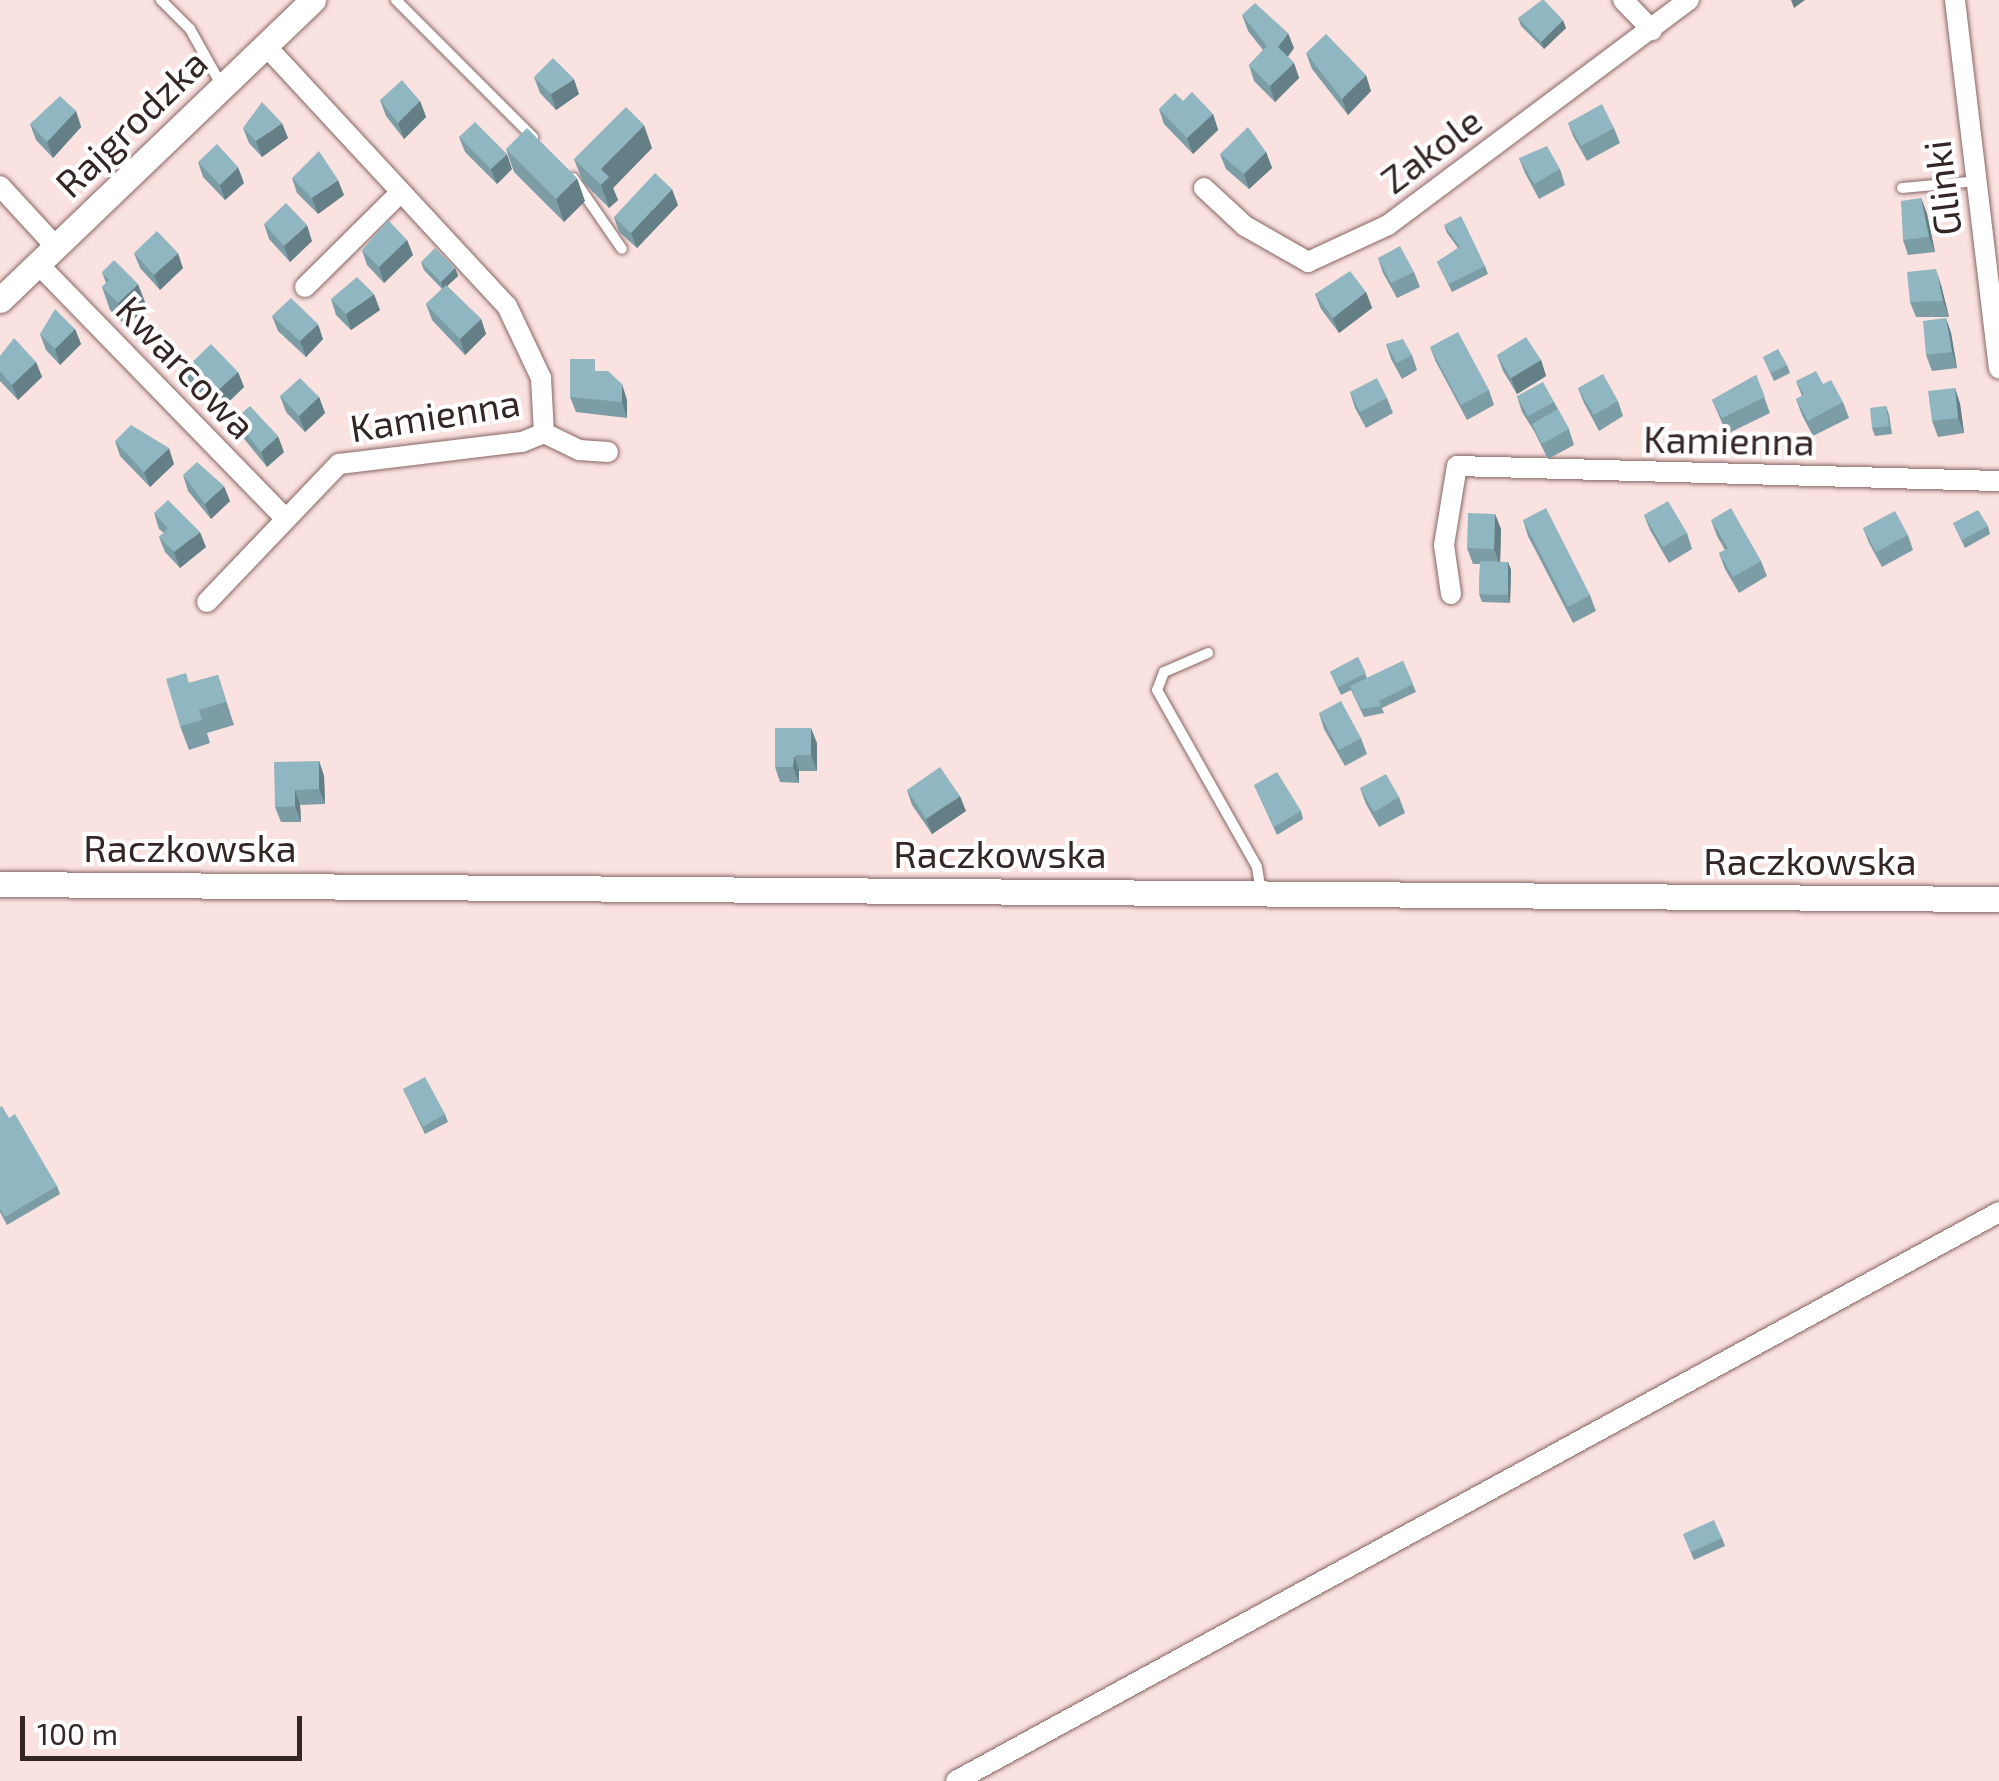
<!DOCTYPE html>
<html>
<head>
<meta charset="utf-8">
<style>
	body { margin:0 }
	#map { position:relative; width:1999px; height:1781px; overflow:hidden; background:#fae2e0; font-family:"Exo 2",sans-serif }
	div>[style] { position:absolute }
	.roads { filter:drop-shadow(0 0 2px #876562) drop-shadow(0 0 2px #876562) }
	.service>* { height:10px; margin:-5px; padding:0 5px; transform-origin:5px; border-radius:5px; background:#fff }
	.minor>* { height:20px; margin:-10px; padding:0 10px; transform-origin:10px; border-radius:10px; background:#fff }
	.tertiary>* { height:25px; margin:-12.5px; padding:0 12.5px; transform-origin:12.5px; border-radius:12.5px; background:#fff }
	.wall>* { inset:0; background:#7c9da6 }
	.shaded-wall>* { inset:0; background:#657f87 }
	.building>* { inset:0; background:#90b6c1 }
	span { translate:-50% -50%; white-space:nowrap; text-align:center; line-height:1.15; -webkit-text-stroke:8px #fff; paint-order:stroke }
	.street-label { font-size:38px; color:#342624 }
	.scale { position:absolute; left:20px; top:1716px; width:282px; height:45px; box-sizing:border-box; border:5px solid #342624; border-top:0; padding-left:12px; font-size:30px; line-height:35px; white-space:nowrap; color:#342624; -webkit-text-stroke:8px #fff; paint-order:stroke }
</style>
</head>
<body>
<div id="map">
	<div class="roads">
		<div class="service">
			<div style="left:161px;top:0;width:41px;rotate:45deg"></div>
			<div style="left:190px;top:29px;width:65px;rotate:60.7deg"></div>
			<div style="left:396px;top:0;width:194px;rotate:45deg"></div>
			<div style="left:573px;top:178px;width:86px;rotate:55.4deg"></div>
			<div style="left:1902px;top:188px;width:75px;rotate:-5.3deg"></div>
			<div style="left:1208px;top:653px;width:48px;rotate:156.6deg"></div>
			<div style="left:1164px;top:672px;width:19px;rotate:111deg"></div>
			<div style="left:1157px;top:690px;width:203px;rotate:60.5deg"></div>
			<div style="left:1257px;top:867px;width:26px;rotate:81deg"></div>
		</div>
		<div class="minor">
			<div style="left:1623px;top:0;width:42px;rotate:46deg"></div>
			<div style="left:1955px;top:0;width:371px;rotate:83.2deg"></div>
			<div style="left:266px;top:46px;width:355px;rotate:47.2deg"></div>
			<div style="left:507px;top:306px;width:80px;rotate:64.7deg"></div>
			<div style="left:541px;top:378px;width:55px;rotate:86.9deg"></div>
			<div style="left:0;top:186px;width:83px;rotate:47.4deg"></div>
			<div style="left:1204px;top:188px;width:56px;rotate:42.8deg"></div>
			<div style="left:1245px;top:226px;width:73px;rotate:29.7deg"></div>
			<div style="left:1308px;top:262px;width:88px;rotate:-24.8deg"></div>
			<div style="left:1388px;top:225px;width:376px;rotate:-36.8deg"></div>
			<div style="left:38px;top:264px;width:354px;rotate:45.8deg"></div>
			<div style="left:305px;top:287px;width:134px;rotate:-44.7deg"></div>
			<div style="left:1451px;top:594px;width:49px;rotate:-98.1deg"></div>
			<div style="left:1444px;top:545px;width:80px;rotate:-80.7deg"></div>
			<div style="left:1457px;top:466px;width:542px;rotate:1.59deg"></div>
			<div style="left:207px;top:602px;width:191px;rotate:-46.3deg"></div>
			<div style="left:339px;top:464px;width:184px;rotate:-6.9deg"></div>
			<div style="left:522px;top:442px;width:24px;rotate:-22deg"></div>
			<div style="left:544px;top:433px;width:39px;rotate:26deg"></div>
			<div style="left:579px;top:450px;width:29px;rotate:4deg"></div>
			<div style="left:956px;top:1781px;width:1188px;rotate:-28.61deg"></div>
		</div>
		<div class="tertiary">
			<div style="left:0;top:300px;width:434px;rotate:-43.8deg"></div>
			<div style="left:0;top:884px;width:1999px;rotate:0.43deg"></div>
		</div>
	</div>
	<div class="wall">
		<div style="clip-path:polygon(1242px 15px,1294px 48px,1288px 57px,1294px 63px,1299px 78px,1275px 102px,1254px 81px,1249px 65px,1263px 50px,1248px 31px)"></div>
		<div style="clip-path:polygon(1518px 18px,1566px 28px,1544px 49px,1521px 26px)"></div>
		<div style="clip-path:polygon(1306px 53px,1371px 91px,1348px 115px,1312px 69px)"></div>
		<div style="clip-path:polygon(534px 77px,579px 94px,556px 110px,540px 93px)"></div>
		<div style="clip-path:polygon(380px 100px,420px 101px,426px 117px,404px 139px,386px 116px)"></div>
		<div style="clip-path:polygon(1183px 101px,1213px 114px,1218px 130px,1193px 154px,1164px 124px,1159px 109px)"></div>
		<div style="clip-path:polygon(76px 111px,81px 127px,53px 158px,36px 140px,30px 124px)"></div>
		<div style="clip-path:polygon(1568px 123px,1614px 128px,1620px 143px,1587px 161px,1574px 138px)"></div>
		<div style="clip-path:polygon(243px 128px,288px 138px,262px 157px,249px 143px)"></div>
		<div style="clip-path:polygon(459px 137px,512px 169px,497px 184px,465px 152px)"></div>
		<div style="clip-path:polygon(652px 148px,613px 188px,618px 200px,609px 208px,583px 182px,574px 159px)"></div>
		<div style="clip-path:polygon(506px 149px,585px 201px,564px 222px,514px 172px)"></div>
		<div style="clip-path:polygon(1266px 152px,1272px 168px,1249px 189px,1226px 169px,1220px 154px)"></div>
		<div style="clip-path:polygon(1519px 158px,1560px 169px,1565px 185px,1539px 199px,1525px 173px)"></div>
		<div style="clip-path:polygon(198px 162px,244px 183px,225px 200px,203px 177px)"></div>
		<div style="clip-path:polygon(292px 178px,344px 195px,318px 214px,297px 193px)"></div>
		<div style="clip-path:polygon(1921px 198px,1927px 214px,1935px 252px,1908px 255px,1903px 240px)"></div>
		<div style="clip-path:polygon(678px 205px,637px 248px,619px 232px,614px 217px)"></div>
		<div style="clip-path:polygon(264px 224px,312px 241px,290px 262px,269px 239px)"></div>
		<div style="clip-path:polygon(1444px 225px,1485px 266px,1488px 274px,1452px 292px,1437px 262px,1458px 248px,1447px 233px)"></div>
		<div style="clip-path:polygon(407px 240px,413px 255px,384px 283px,367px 265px,362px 250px)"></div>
		<div style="clip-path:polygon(134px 253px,183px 268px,160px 290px,140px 268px)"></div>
		<div style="clip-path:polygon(1378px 258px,1414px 272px,1420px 287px,1397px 298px,1383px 273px)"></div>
		<div style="clip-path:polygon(421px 262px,455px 268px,458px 276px,447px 286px,481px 319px,486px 334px,465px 355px,432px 320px,426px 304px,442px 289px,424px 270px)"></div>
		<div style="clip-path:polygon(102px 272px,147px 307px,126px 326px,110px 310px,102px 287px,106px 283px)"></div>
		<div style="clip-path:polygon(1941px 285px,1949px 317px,1916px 317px,1910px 302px)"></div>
		<div style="clip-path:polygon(1366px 292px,1372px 308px,1339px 333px,1321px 309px,1315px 294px)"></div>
		<div style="clip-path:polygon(331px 299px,380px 310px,351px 330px,336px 315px)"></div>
		<div style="clip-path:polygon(272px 316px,323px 339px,306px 357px,278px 331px)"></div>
		<div style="clip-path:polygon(1946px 318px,1951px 333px,1957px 368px,1932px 371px,1926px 355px)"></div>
		<div style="clip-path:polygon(75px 329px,81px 344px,60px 365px,46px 350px,40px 334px)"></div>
		<div style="clip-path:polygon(1386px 344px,1412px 355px,1417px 370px,1402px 379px,1391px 359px)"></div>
		<div style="clip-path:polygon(1430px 347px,1489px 390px,1494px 405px,1467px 420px,1436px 362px)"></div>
		<div style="clip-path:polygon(1497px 355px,1541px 360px,1546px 376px,1517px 394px,1503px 371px)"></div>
		<div style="clip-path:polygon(0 356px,36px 362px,42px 377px,18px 400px,0 381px)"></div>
		<div style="clip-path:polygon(1763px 357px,1787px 365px,1790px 373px,1774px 381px)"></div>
		<div style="clip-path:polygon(185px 369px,238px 372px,244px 387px,217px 413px,190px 385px)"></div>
		<div style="clip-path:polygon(599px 371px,627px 400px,627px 418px,576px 412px,570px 397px)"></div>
		<div style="clip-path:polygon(1756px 375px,1770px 413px,1727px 434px,1712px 400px)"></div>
		<div style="clip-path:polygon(1796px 381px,1823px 384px,1843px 402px,1849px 418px,1813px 436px,1802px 415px,1796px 399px,1802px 396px)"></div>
		<div style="clip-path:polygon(1578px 388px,1618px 401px,1623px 416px,1599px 431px,1584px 403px)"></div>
		<div style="clip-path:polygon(1955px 388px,1960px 404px,1964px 433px,1938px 437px,1932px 421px)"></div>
		<div style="clip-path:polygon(1350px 392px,1387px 398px,1393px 413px,1366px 428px,1355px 408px)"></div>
		<div style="clip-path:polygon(280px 396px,319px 397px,325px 413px,305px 432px,286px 412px)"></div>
		<div style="clip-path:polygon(1517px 396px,1554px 402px,1569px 429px,1574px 445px,1548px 459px,1534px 431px,1522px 412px)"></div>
		<div style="clip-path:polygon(1886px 406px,1889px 414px,1892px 434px,1875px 436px,1872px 428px)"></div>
		<div style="clip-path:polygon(235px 419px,284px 452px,267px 467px,241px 435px)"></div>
		<div style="clip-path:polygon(115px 441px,174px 464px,150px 487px,120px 456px)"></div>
		<div style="clip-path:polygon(183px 475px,230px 501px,211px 519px,188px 491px)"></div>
		<div style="clip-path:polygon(154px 513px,206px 547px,180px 568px,165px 552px,159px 537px,164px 533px,159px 529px)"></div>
		<div style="clip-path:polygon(1495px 514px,1501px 529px,1500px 562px,1508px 562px,1511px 570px,1510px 603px,1482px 602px,1479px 594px,1480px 564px,1473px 564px,1467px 548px)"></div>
		<div style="clip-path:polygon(1644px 515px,1687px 533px,1692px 549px,1669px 563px,1650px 530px)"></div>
		<div style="clip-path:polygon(1523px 520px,1590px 595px,1596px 611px,1573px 623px,1528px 536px)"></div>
		<div style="clip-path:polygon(1711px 520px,1761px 561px,1767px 576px,1739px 593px,1725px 569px,1719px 553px,1725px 550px,1717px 536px)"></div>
		<div style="clip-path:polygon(1953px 523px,1988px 526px,1990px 534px,1965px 548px)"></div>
		<div style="clip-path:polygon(1863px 528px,1908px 535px,1913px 550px,1882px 567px,1869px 543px)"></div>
		<div style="clip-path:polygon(1358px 657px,1367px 678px,1403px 661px,1416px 692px,1382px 708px,1384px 713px,1364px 717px,1351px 690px,1341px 695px,1330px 672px)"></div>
		<div style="clip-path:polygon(218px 675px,234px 725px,207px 733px,210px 743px,189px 750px,180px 726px,189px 683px)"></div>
		<div style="clip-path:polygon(1319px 713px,1361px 738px,1367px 754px,1345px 766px,1324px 729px)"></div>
		<div style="clip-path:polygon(817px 743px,817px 771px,799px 771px,799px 783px,780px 782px,775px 767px)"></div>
		<div style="clip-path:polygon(319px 761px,324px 776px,325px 804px,300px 805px,301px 822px,281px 822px,275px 807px)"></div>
		<div style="clip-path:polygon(1254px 785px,1301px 811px,1303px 819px,1277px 835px)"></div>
		<div style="clip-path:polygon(1360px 788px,1399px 797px,1405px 813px,1379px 827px,1366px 804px)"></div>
		<div style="clip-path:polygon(907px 790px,966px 811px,932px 834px,912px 805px)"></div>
		<div style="clip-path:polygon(403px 1089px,445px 1114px,448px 1122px,425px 1134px)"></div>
		<div style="clip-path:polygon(0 1107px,57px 1186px,60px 1194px,7px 1225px,0 1212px)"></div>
		<div style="clip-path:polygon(1683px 1534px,1722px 1538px,1725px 1546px,1694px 1560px)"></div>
	</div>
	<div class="shaded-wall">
		<div style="clip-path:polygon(1791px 0,1805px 0,1794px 8px)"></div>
		<div style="clip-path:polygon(1563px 20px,1566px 28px,1544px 49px,1541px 42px)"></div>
		<div style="clip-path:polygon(1288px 33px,1294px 48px,1283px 62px,1278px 47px)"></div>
		<div style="clip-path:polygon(1294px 63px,1299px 78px,1275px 102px,1270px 86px)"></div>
		<div style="clip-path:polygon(1366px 75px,1371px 91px,1348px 115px,1342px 99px)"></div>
		<div style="clip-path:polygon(574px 79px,579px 94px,556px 110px,551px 94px)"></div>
		<div style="clip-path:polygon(420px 101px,426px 117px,404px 139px,398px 123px)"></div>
		<div style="clip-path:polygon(76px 111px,81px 127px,53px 158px,47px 142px)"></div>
		<div style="clip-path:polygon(1213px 114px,1218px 130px,1193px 154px,1187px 138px)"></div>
		<div style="clip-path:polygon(282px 123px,288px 138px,262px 157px,256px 141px)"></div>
		<div style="clip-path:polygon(644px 125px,652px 148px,613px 188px,618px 200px,609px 208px,601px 185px,601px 169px)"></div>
		<div style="clip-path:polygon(1266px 152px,1272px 168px,1249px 189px,1244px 174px)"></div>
		<div style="clip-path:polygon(507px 154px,512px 169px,497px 184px,491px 169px)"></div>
		<div style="clip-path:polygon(238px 167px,244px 183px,225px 200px,220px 185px)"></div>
		<div style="clip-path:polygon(577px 178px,585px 201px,564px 222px,556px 199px)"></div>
		<div style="clip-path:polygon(338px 180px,344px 195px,318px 214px,312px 198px)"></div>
		<div style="clip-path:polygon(672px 189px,678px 205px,637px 248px,631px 233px)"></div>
		<div style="clip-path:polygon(1921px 198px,1927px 214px,1935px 252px,1929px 237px)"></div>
		<div style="clip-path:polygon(307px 225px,312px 241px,290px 262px,284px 246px)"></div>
		<div style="clip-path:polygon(407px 240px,413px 255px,384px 283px,379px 267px)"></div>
		<div style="clip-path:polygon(178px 253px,183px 268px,160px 290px,154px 275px)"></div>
		<div style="clip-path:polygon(455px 268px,458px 276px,443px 290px,441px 282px)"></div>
		<div style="clip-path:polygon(1936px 269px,1941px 285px,1949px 317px,1943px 301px)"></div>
		<div style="clip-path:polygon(138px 284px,147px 307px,126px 326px,118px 303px)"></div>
		<div style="clip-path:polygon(1366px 292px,1372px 308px,1339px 333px,1333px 318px)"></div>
		<div style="clip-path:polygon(374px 294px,380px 310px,351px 330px,346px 314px)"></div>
		<div style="clip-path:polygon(1946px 318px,1951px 333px,1957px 368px,1952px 352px)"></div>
		<div style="clip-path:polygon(481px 319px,486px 334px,465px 355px,460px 339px)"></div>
		<div style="clip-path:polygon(318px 324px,323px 339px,306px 357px,300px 341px)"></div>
		<div style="clip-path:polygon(75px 329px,81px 344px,60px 365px,55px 349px)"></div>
		<div style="clip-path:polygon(1541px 360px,1546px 376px,1517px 394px,1511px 378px)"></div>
		<div style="clip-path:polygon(36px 362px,42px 377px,18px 400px,12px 385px)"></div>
		<div style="clip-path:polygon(238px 372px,244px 387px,217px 413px,211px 397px)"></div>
		<div style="clip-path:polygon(622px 384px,627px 400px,627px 418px,622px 402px)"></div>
		<div style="clip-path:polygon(1955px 388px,1960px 404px,1964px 433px,1958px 418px)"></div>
		<div style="clip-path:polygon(319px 397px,325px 413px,305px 432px,299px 416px)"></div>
		<div style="clip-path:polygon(278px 436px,284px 452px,267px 467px,261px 452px)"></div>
		<div style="clip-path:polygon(169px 448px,174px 464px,150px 487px,144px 472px)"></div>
		<div style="clip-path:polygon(224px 486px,230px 501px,211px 519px,205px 504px)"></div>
		<div style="clip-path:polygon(1495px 514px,1501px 529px,1500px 565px,1494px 549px)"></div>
		<div style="clip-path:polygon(200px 532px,206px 547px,180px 568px,174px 552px)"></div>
		<div style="clip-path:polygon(1508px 562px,1511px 570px,1510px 603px,1508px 595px)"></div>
		<div style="clip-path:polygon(811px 728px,817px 743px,817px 771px,811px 755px)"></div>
		<div style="clip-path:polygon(794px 755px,799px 771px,799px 783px,793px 767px)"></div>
		<div style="clip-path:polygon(319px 761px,324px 776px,325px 804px,319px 789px)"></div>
		<div style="clip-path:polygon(295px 790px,300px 805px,301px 822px,295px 806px)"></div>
		<div style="clip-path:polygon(960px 796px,966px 811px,932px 834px,926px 819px)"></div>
	</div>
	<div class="building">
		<div style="clip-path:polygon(1542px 0,1544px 0,1563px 20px,1541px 42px,1518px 18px)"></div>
		<div style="clip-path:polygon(1255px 3px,1288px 33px,1278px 47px,1294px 63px,1270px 86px,1249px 65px,1267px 46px,1242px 15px)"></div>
		<div style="clip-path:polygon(1326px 34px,1366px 75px,1342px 99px,1306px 53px)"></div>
		<div style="clip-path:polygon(553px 58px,574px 79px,551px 94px,534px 77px)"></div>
		<div style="clip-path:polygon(402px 80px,420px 101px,398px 123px,380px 100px)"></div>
		<div style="clip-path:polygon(1192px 92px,1213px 114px,1187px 138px,1159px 109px,1175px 93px,1183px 101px)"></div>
		<div style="clip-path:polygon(60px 96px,76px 111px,47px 142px,30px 124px)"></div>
		<div style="clip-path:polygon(262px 102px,282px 123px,256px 141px,243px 128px)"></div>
		<div style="clip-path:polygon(1602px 104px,1614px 128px,1581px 146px,1568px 123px)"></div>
		<div style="clip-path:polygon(626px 107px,644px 125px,601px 169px,609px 177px,601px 185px,574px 159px)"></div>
		<div style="clip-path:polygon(475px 122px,507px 154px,491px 169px,459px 137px)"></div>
		<div style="clip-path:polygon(1248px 127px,1266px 152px,1244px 174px,1220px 154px)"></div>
		<div style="clip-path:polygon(527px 128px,577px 178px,556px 199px,506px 149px)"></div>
		<div style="clip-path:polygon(217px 144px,238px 167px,220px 185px,198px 162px)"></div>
		<div style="clip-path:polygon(1547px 146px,1560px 169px,1534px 184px,1519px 158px)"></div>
		<div style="clip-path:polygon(319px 151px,338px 180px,312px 198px,292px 178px)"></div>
		<div style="clip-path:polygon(655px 173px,672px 189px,631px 233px,614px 217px)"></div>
		<div style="clip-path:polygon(1921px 198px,1929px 237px,1903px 240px,1901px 201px)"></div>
		<div style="clip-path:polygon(286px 203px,307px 225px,284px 246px,264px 224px)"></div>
		<div style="clip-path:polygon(1461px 216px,1485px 266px,1449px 284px,1437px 262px,1460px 247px,1444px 225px)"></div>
		<div style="clip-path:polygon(388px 220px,407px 240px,379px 267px,362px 250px)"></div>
		<div style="clip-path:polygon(157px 231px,178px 253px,154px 275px,134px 253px)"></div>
		<div style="clip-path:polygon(1400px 246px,1414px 272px,1391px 283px,1378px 258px)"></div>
		<div style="clip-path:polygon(435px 248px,455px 268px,441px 282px,421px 262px)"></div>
		<div style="clip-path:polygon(114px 260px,138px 284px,118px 303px,102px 287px,109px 280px,102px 272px)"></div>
		<div style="clip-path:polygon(1936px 269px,1943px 301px,1910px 302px,1907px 272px)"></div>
		<div style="clip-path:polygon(1350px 271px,1366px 292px,1333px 318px,1315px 294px)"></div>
		<div style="clip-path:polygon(357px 277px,374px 294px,346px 314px,331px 299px)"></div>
		<div style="clip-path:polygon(446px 285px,481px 319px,460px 339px,426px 304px)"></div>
		<div style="clip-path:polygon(291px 298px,318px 324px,300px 341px,272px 316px)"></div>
		<div style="clip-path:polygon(55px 309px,75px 329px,55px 349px,40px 334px)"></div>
		<div style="clip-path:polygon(1946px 318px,1952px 352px,1926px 355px,1923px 321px)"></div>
		<div style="clip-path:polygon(1458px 332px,1489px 390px,1461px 405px,1430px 347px)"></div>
		<div style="clip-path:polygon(1526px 337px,1541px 360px,1511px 378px,1497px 355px)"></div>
		<div style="clip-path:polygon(14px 338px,36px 362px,12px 385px,0 371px,0 356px)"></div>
		<div style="clip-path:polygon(1403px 339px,1412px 355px,1397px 363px,1386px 344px)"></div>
		<div style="clip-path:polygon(211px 344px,238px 372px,211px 397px,185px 369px)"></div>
		<div style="clip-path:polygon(1778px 349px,1787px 365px,1771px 373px,1763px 357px)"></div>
		<div style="clip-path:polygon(570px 359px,595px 359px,595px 371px,608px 371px,622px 384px,622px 402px,570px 397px)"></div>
		<div style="clip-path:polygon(1816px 371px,1823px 384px,1831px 380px,1843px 402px,1808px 421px,1796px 399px,1804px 395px,1796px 381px)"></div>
		<div style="clip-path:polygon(1603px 374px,1618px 401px,1594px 415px,1578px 388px)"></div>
		<div style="clip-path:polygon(1756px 375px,1765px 397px,1722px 418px,1712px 400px)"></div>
		<div style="clip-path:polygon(300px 378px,319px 397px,299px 416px,280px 396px)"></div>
		<div style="clip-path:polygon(1377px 378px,1387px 398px,1360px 412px,1350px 392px)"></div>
		<div style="clip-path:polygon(1543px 382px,1554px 402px,1528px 416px,1517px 396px)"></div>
		<div style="clip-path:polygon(1955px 388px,1958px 418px,1932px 421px,1928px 391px)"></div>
		<div style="clip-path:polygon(250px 406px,278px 436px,261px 452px,235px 419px)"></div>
		<div style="clip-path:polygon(1886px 406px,1889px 426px,1872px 428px,1870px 408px)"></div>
		<div style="clip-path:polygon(1558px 409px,1569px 429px,1542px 444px,1532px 424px)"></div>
		<div style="clip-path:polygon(131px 425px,169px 448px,144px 472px,115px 441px)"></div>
		<div style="clip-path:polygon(197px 462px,224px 486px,205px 504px,183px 475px)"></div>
		<div style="clip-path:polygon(168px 500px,200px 532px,174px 552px,159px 537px,168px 528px,154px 513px)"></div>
		<div style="clip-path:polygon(1668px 501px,1687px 533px,1663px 547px,1644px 515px)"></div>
		<div style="clip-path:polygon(1546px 508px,1590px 595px,1568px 607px,1523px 520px)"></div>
		<div style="clip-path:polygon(1731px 508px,1761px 561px,1733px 577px,1719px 553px,1728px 548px,1711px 520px)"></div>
		<div style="clip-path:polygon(1978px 510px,1988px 526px,1962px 540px,1953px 523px)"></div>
		<div style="clip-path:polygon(1895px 511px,1908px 535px,1876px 552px,1863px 528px)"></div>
		<div style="clip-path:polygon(1468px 513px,1495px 514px,1494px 549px,1467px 548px)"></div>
		<div style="clip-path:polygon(1480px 561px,1508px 562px,1508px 595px,1479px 594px)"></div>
		<div style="clip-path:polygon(1358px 657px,1366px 673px,1338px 687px,1330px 672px)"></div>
		<div style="clip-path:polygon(1403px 661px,1413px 684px,1379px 701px,1381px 706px,1361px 709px,1350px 686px)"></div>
		<div style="clip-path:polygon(186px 673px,189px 683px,218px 675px,226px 702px,199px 710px,202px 720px,180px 726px,166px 679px)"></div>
		<div style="clip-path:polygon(1341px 701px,1361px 738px,1339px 750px,1319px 713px)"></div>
		<div style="clip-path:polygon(775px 728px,811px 728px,811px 755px,794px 755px,793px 767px,775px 767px)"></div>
		<div style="clip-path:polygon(319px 761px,319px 789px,295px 790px,295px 806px,275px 807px,274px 762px)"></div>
		<div style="clip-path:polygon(940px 767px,960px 796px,926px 819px,907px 790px)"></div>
		<div style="clip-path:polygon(1277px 772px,1301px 811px,1274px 827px,1254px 785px)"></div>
		<div style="clip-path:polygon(1386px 774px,1399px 797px,1374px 812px,1360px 788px)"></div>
		<div style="clip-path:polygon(425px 1077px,445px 1114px,423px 1127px,403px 1089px)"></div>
		<div style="clip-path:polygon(2px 1106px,9px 1118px,15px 1114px,57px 1186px,5px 1217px,0 1209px,0 1107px)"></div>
		<div style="clip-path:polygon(1714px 1520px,1722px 1538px,1691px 1552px,1683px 1534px)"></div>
	</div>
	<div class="street-label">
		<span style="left:131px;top:123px;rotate:-44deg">Rajgrodzka</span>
		<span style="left:1431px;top:150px;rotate:-37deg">Zakole</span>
		<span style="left:1942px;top:188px;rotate:-97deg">Glinki</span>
		<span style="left:186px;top:367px;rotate:46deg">Kwarcowa</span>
		<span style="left:435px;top:415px;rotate:-9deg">Kamienna</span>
		<span style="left:1729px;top:440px;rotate:1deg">Kamienna</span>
		<span style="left:190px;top:848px">Raczkowska</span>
		<span style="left:1000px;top:854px">Raczkowska</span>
		<span style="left:1810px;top:861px">Raczkowska</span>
	</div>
	<div class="scale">100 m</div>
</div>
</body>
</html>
